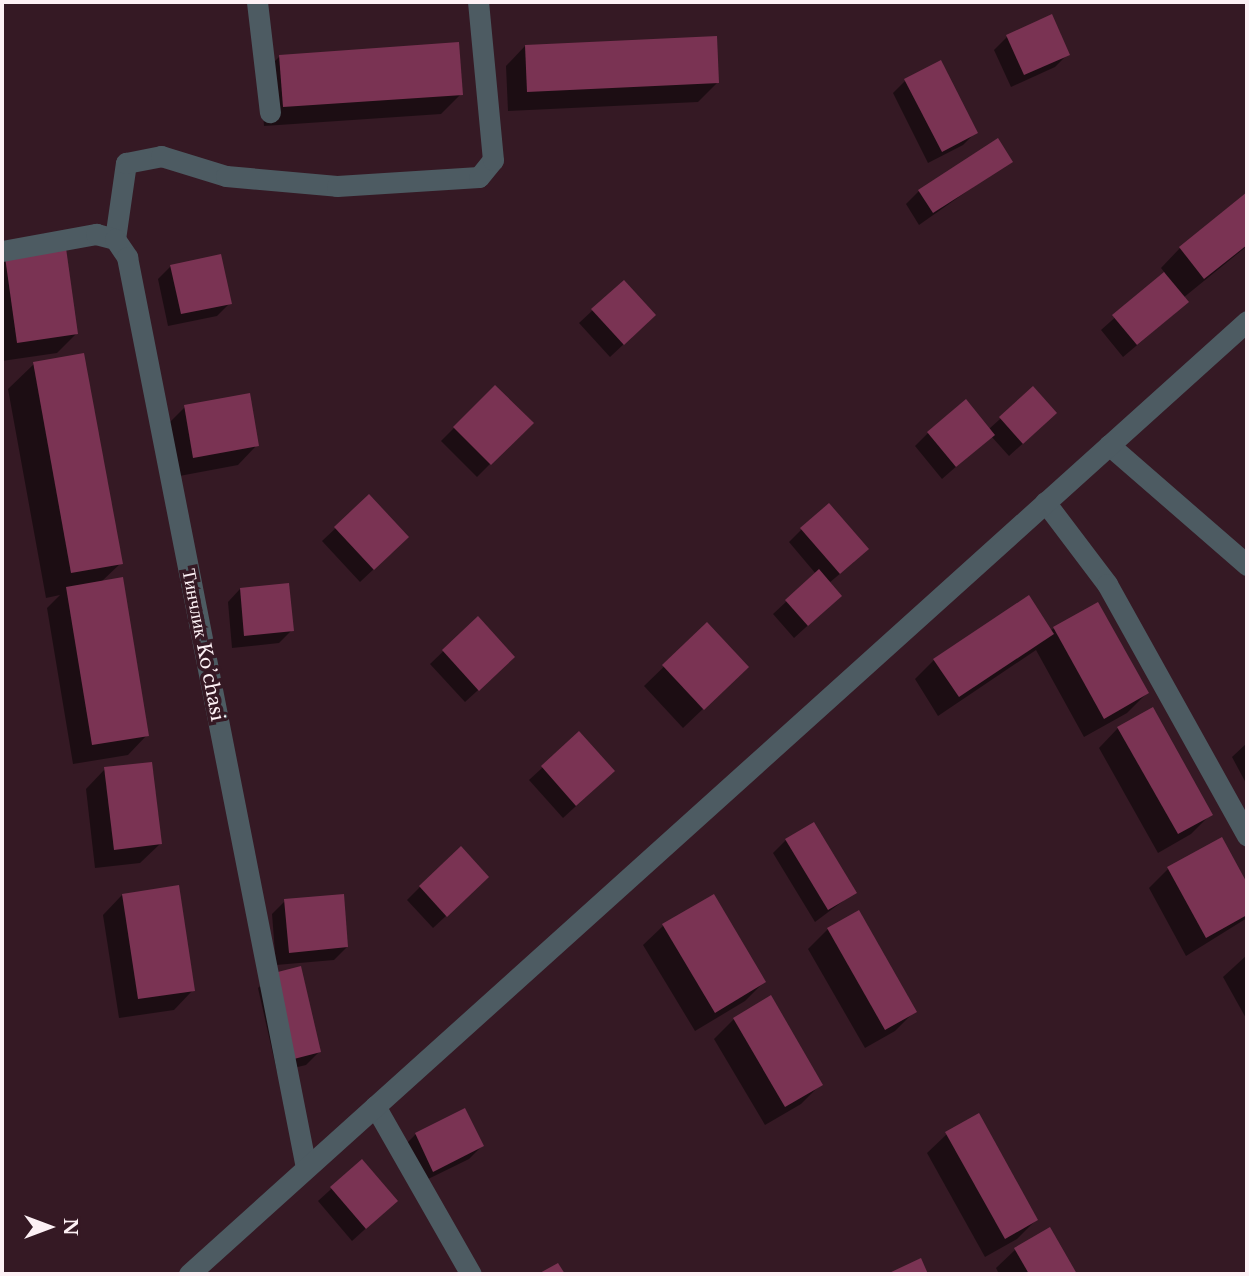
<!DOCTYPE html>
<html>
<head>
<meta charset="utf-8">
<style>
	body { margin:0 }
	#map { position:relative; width:1249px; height:1276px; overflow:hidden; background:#351924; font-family:"Libre Baskerville",serif }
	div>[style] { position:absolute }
	.shadow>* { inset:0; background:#0007 }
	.building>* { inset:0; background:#7a3353 }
	.minor>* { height:21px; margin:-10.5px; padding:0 10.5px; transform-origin:10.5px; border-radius:10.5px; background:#4d5b62 }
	span { translate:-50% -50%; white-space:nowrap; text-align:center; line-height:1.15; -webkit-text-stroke:7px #351924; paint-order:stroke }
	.street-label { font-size:19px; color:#fdf1f5 }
	.frame { position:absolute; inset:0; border:4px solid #fdf1f5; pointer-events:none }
	.north { position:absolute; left:14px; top:1192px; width:70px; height:70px; -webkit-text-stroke:5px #351924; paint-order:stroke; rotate:90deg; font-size:19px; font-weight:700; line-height:28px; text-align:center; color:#fdf1f5 }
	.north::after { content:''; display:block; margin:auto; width:24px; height:32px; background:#fdf1f5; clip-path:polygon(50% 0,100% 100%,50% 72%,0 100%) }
</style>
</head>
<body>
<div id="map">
	<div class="shadow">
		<div style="clip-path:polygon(1051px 16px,1068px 54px,1055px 67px,1011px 87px,994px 50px,1007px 37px)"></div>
		<div style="clip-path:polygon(525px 46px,717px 83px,698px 102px,508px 111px,506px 66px)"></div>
		<div style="clip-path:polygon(280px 56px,461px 94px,441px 114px,264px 126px,260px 76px)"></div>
		<div style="clip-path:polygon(905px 81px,976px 132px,963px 145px,928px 163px,893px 93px)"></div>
		<div style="clip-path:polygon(1010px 161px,919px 225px,906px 204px,919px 191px)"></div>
		<div style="clip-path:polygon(1247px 195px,1247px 246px,1183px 298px,1174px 314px,1123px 357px,1101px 330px,1165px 273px,1161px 268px,1180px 248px)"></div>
		<div style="clip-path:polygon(6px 259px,76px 334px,57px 353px,2px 361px,2px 263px)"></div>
		<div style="clip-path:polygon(171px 266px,230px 303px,217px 316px,168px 326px,158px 279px)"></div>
		<div style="clip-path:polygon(623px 282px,641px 328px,610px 357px,579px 323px)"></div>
		<div style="clip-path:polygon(34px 364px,121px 563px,101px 582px,147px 735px,128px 755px,73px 764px,47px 608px,60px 595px,46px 598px,8px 389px)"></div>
		<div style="clip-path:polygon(495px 387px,531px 423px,477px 477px,441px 441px)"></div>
		<div style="clip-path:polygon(1033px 389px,1042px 426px,1009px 456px,991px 436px,942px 479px,915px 446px,928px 433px,989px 429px)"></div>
		<div style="clip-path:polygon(185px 407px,257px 445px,238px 465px,174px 477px,165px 427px)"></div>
		<div style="clip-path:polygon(369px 497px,394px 550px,360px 582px,322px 541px)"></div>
		<div style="clip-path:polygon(802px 529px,854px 562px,829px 583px,827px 608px,794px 638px,773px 614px,816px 574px,789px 542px)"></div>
		<div style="clip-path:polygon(240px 589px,292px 630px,279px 643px,232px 648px,228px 602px)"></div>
		<div style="clip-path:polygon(478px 618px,500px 670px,465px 702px,430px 664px)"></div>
		<div style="clip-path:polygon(707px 625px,727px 686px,683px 728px,644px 686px)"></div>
		<div style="clip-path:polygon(1054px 629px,1147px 693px,1127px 713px,1084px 737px,1036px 650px,938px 716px,915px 679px,934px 660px)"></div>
		<div style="clip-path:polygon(1118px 728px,1211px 814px,1191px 834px,1158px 853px,1099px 748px)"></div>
		<div style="clip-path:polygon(579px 734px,600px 784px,563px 818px,529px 780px)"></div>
		<div style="clip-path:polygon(1247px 743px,1247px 785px,1232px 757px)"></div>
		<div style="clip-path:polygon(105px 769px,160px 844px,140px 863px,95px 868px,86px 789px)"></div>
		<div style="clip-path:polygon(1221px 839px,1247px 886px,1247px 918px,1186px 956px,1149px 888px,1168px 869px)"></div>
		<div style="clip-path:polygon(786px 840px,855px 892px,815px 922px,773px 853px)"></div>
		<div style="clip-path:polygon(420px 887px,474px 890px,433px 928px,407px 900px)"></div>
		<div style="clip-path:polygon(122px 895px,193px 990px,174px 1010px,119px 1018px,103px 915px)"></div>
		<div style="clip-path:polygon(713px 896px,764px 982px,745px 1001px,695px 1031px,643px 945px,663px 926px)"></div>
		<div style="clip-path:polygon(285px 901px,347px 947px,334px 960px,276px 965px,272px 914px)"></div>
		<div style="clip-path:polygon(858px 912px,915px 1011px,895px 1031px,865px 1048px,808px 949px,828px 929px)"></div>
		<div style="clip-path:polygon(1247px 955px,1247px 1020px,1223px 977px)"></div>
		<div style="clip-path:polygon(271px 976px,319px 1052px,306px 1065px,277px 1072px,258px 988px)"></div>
		<div style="clip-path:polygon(734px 1019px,821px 1084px,801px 1104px,765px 1125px,714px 1039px)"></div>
		<div style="clip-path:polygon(416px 1134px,482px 1146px,469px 1159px,420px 1183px,403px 1147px)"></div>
		<div style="clip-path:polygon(947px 1134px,1036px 1220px,1017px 1239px,985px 1257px,927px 1153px)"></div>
		<div style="clip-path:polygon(362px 1161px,396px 1201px,352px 1241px,318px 1201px)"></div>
		<div style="clip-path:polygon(1050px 1230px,1075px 1274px,999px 1274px,996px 1268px,1016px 1249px)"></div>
	</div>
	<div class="building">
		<div style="clip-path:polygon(1052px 14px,1070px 55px,1024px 75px,1006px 35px)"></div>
		<div style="clip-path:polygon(717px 36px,719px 83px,527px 92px,525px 45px)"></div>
		<div style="clip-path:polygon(459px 42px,463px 95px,283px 107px,279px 55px)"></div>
		<div style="clip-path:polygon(941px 60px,978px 133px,942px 152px,904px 79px)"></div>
		<div style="clip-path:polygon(998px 138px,1013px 162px,933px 213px,918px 190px)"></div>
		<div style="clip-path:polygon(1247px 192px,1247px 245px,1204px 279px,1179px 247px)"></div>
		<div style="clip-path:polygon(66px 248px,78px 334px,17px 343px,5px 257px)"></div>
		<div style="clip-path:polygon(221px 254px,232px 304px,181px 314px,170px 265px)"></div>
		<div style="clip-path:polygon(1164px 272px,1189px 302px,1137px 345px,1112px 315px)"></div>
		<div style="clip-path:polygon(624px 280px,656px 315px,624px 345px,591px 309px)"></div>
		<div style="clip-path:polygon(84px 353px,123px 564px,71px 573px,33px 362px)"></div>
		<div style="clip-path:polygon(495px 385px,534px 423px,491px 465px,453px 427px)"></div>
		<div style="clip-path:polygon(1033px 386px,1057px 413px,1023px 444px,999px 417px)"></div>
		<div style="clip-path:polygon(250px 393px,259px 446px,193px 458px,184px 405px)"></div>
		<div style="clip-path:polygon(966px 399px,995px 435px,956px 467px,927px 432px)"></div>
		<div style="clip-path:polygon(369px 494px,409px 537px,374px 570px,334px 527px)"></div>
		<div style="clip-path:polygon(829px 503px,869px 549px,840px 574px,800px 528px)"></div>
		<div style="clip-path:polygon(819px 569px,842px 596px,808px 626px,785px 600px)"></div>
		<div style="clip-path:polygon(123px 577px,149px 736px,92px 745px,66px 587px)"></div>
		<div style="clip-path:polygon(289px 583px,294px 631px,244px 636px,240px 588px)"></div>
		<div style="clip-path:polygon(1029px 595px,1054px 634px,959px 697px,933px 659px)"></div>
		<div style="clip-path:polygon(1098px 602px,1149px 693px,1104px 719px,1053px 627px)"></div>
		<div style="clip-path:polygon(478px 616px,515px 657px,479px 691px,442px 650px)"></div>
		<div style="clip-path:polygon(707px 622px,749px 667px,704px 710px,662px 665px)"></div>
		<div style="clip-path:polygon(1153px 707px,1213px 815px,1178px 834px,1117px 727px)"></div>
		<div style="clip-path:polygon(579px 731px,615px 771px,576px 806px,541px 766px)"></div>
		<div style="clip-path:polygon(152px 762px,162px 844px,114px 850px,104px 767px)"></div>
		<div style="clip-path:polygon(814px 822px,857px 893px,828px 910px,785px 839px)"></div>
		<div style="clip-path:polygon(1222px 837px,1247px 883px,1247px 915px,1206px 938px,1167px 867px)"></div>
		<div style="clip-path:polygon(461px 846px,489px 877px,447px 917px,419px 886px)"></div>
		<div style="clip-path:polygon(179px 885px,195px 991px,138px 999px,122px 894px)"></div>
		<div style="clip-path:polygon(344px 894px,348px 947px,289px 953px,284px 899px)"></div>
		<div style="clip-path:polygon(714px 894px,766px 982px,715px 1013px,662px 924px)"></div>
		<div style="clip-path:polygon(859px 910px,917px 1012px,885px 1030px,827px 928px)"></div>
		<div style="clip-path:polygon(301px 966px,321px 1052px,290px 1060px,270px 974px)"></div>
		<div style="clip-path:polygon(771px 995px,823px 1085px,785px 1107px,733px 1018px)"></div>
		<div style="clip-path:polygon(465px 1108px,484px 1146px,433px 1172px,415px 1133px)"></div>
		<div style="clip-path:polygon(979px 1113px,1038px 1220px,1005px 1239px,945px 1132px)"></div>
		<div style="clip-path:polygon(362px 1159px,398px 1201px,366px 1229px,330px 1187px)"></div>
		<div style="clip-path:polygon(1050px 1227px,1077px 1274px,1029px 1274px,1014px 1248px)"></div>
		<div style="clip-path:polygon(921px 1258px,928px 1274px,887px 1274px)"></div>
		<div style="clip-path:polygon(558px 1263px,565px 1274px,538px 1274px)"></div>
	</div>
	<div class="minor">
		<div style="left:257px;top:2px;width:111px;rotate:83.3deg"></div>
		<div style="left:115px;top:239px;width:77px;rotate:-81.8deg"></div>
		<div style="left:126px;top:163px;width:36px;rotate:-11deg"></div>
		<div style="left:161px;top:156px;width:68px;rotate:17.1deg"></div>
		<div style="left:226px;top:176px;width:111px;rotate:5.1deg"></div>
		<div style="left:337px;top:186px;width:142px;rotate:-3.6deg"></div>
		<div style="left:479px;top:177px;width:22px;rotate:-51deg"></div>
		<div style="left:493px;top:160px;width:159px;rotate:-95.4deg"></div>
		<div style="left:2px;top:251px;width:96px;rotate:-10.3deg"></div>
		<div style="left:96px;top:234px;width:20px;rotate:15deg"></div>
		<div style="left:115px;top:239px;width:22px;rotate:56deg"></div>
		<div style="left:127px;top:257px;width:928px;rotate:78.88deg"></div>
		<div style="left:1109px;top:445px;width:183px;rotate:41deg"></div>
		<div style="left:1045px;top:502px;width:103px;rotate:52.9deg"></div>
		<div style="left:1107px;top:584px;width:288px;rotate:60.9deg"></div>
		<div style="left:375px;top:1106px;width:193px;rotate:60.3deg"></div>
		<div style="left:189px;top:1274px;width:1424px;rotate:-42.01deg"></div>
	</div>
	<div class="street-label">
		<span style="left:203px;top:645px;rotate:79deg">Тинчлик Ko’chasi</span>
	</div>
	<div class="frame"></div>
	<div class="north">N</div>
</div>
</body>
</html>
